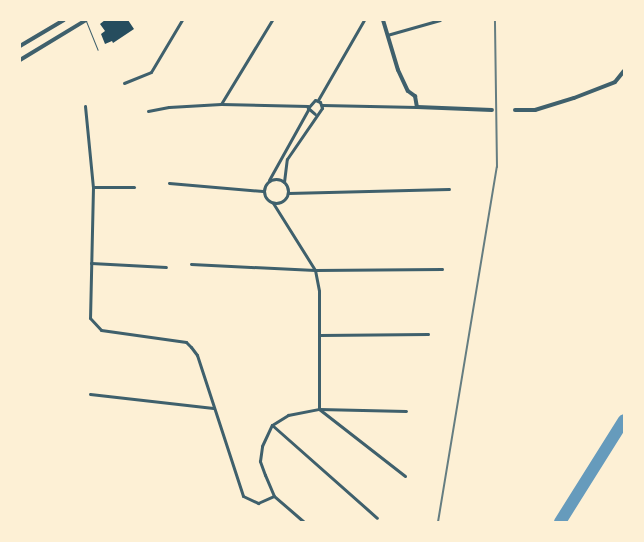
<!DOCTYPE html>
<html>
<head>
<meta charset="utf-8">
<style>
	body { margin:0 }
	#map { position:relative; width:644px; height:542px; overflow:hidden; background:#fdf0d5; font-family:Jost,sans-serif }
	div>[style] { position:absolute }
	.river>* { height:12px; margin:-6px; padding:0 6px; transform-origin:6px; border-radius:6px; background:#669bbc }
	.building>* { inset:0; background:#264d5e }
	.service>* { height:1px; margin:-0.5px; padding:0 0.5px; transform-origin:0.5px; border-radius:0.5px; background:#3f606c }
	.minor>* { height:3px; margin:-1.5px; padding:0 1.5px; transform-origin:1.5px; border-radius:1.5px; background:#3f606c }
	.minor>.ring { margin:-1.5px; padding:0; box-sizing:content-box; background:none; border:3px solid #3f606c; border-radius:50% }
	.tertiary>* { height:4px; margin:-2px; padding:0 2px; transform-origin:2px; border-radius:2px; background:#3f606c }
	.rail>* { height:2px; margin:-1px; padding:0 1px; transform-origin:1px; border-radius:1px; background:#657d81 }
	span { translate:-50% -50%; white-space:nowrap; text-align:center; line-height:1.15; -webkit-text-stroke:4.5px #fdf0d5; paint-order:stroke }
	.frame { position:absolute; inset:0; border:21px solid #fdf0d5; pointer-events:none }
</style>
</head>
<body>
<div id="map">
	<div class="river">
		<div style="left:560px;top:522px;width:120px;rotate:-57.9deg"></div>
	</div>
	<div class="building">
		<div style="clip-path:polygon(105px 20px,128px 20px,134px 29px,113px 43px,112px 41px,105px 44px,101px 34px,105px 31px,100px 24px)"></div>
	</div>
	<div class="service">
		<div style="left:86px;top:21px;width:31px;rotate:68deg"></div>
	</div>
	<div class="minor">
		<div style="left:387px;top:35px;width:55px;rotate:-15.8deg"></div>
		<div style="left:124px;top:83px;width:29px;rotate:-22deg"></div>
		<div style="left:151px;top:72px;width:61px;rotate:-59.2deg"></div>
		<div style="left:318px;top:100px;width:92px;rotate:-60.1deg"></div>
		<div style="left:221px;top:104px;width:98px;rotate:-58.7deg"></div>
		<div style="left:322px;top:105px;width:95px;rotate:1.2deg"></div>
		<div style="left:85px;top:106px;width:81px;rotate:84.4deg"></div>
		<div style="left:93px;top:187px;width:131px;rotate:91.3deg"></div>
		<div style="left:90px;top:318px;width:16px;rotate:47deg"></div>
		<div style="left:101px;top:330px;width:86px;rotate:8deg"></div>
		<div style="left:186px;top:342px;width:7px;rotate:45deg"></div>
		<div style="left:191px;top:347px;width:10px;rotate:53deg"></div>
		<div style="left:197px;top:355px;width:148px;rotate:71.9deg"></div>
		<div style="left:243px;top:496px;width:17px;rotate:25deg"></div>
		<div style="left:258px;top:503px;width:17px;rotate:-24deg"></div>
		<div style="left:148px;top:111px;width:21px;rotate:-11deg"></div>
		<div style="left:169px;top:107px;width:52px;rotate:-3.3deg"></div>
		<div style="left:221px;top:104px;width:87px;rotate:1.3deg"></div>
		<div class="ring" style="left:264px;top:179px;width:21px;height:21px"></div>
		<div style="left:269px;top:180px;width:80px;rotate:-60.9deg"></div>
		<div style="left:284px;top:182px;width:23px;rotate:-83deg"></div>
		<div style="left:287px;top:159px;width:62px;rotate:-55.5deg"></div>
		<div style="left:322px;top:108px;width:6px;rotate:-108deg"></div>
		<div style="left:320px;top:102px;width:5px;rotate:-158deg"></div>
		<div style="left:315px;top:100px;width:11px;rotate:131deg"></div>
		<div style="left:308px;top:108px;width:9px;rotate:41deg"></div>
		<div style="left:169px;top:183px;width:94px;rotate:4.9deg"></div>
		<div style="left:93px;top:187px;width:41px"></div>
		<div style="left:288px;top:193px;width:161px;rotate:-1.4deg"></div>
		<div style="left:273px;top:203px;width:79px;rotate:57.9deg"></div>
		<div style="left:315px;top:270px;width:21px;rotate:79deg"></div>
		<div style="left:319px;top:291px;width:118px;rotate:90deg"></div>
		<div style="left:319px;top:409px;width:109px;rotate:37.9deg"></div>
		<div style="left:91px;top:263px;width:75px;rotate:3.1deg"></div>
		<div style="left:191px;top:264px;width:124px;rotate:2.8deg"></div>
		<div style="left:315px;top:270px;width:127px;rotate:-0.5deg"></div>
		<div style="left:320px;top:335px;width:108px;rotate:-0.5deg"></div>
		<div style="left:90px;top:394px;width:124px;rotate:6.5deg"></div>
		<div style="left:272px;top:425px;width:140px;rotate:41.5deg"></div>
		<div style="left:304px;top:522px;width:40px;rotate:-139deg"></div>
		<div style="left:274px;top:496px;width:23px;rotate:-113deg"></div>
		<div style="left:265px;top:475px;width:15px;rotate:-110deg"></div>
		<div style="left:260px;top:461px;width:15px;rotate:-82deg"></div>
		<div style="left:262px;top:446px;width:23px;rotate:-65deg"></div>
		<div style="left:272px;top:425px;width:19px;rotate:-32deg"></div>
		<div style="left:288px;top:415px;width:32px;rotate:-11deg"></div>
		<div style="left:319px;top:409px;width:87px;rotate:1.3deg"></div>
	</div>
	<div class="tertiary">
		<div style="left:383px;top:20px;width:52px;rotate:73.3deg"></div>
		<div style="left:398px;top:70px;width:23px;rotate:65deg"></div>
		<div style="left:408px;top:91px;width:9px;rotate:36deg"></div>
		<div style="left:415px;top:96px;width:11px;rotate:80deg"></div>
		<div style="left:417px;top:107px;width:75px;rotate:2.3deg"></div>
		<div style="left:20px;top:46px;width:51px;rotate:-30.6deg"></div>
		<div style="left:20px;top:60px;width:77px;rotate:-31.2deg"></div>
		<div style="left:515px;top:110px;width:20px"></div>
		<div style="left:535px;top:110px;width:41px;rotate:-17.1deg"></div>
		<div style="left:574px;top:98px;width:44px;rotate:-21.3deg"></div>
		<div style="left:615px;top:82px;width:14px;rotate:-51deg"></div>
	</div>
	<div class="rail">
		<div style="left:438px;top:522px;width:360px;rotate:-80.6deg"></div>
		<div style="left:497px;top:167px;width:147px;rotate:-90.8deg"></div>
	</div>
	<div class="frame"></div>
</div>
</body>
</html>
